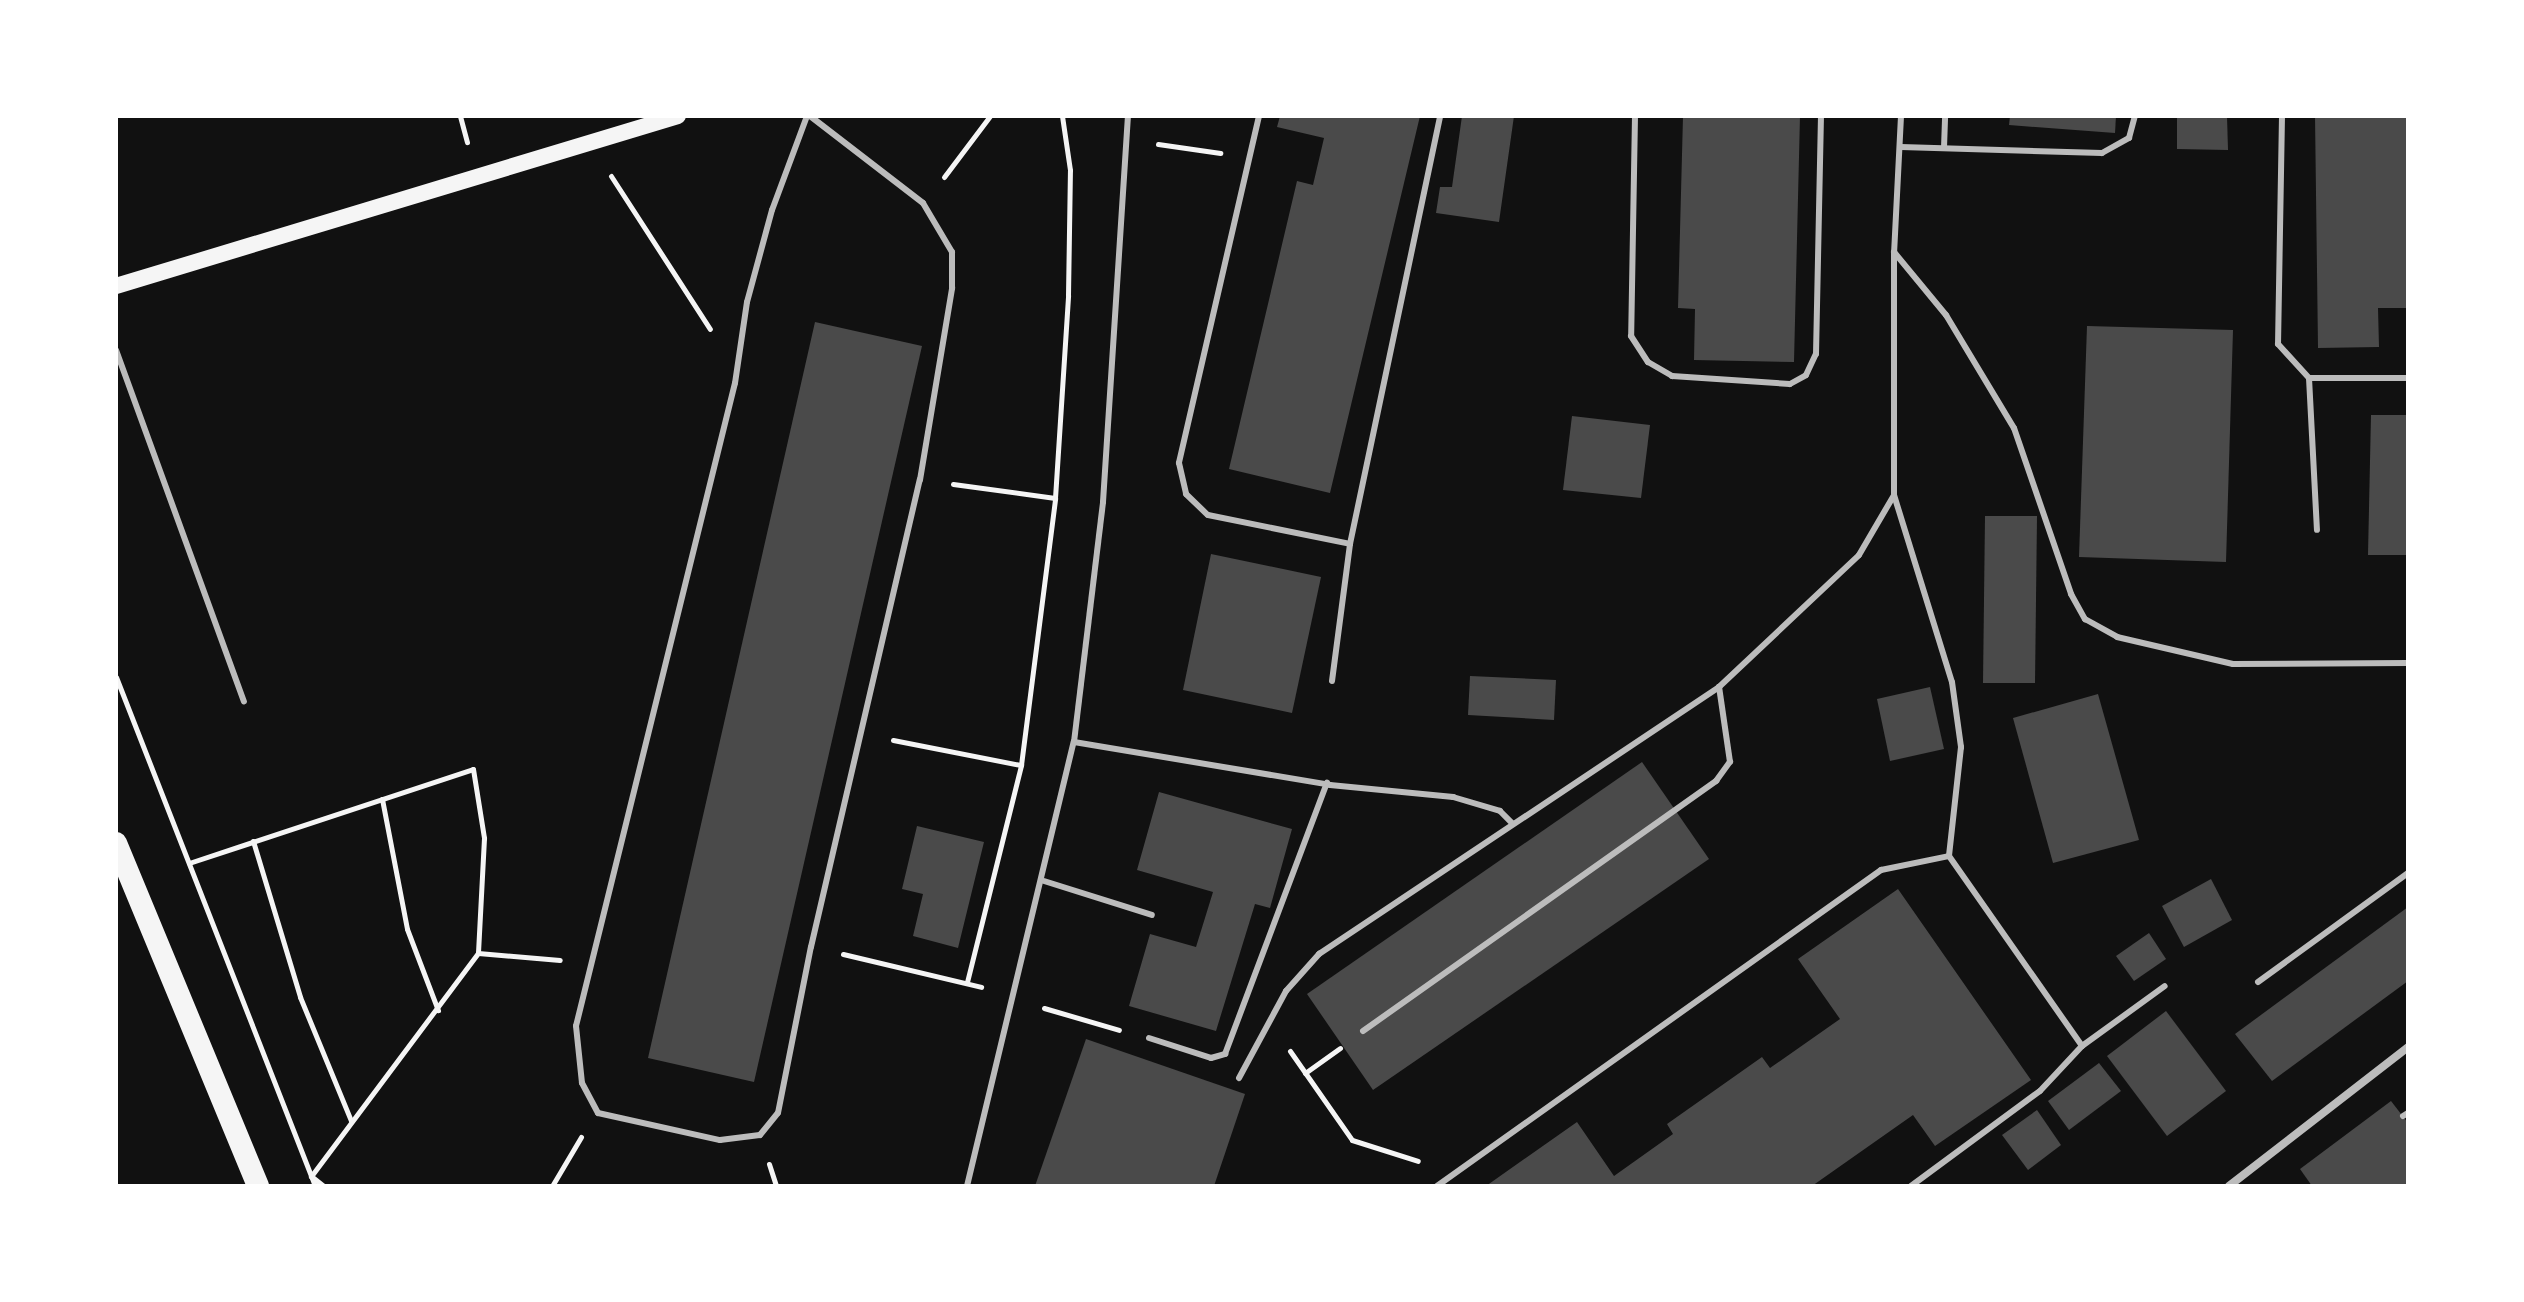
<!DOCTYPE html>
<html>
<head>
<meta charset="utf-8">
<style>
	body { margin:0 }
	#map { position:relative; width:2524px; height:1302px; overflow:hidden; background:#111; font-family:"PT Sans Narrow",sans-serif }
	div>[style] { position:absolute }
	.building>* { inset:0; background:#4a4a4a }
	.path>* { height:5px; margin:-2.5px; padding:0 2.5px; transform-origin:2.5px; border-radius:2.5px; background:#f5f5f5 }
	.service>* { height:6px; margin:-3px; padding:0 3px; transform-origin:3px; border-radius:3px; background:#bcbcbc }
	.minor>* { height:8px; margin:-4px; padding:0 4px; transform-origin:4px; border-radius:4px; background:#bcbcbc }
	.secondary>* { height:16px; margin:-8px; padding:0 8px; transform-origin:8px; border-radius:8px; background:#f5f5f5 }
	.trunk>* { height:22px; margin:-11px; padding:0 11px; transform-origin:11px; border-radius:11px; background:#f5f5f5 }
	span { translate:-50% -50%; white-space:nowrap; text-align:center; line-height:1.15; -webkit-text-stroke:8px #fff; paint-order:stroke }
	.frame { position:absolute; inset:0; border:118px solid #fff; pointer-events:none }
</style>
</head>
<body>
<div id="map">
	<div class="building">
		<div style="clip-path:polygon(1280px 116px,1420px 116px,1330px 493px,1229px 469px,1297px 181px,1313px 185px,1324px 138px,1277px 127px)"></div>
		<div style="clip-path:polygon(1462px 116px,1514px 116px,1499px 222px,1436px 213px,1440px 187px,1452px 187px)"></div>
		<div style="clip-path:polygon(1683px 116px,1800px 116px,1794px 362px,1694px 360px,1695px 309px,1678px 308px)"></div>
		<div style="clip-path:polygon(2010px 116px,2116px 116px,2115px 133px,2009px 125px)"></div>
		<div style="clip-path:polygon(2177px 116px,2227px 116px,2228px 150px,2177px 149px)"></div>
		<div style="clip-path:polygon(2315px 116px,2408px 116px,2408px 308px,2378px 308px,2379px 347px,2318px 348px)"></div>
		<div style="clip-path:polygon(815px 322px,922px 346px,754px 1082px,648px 1058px)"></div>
		<div style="clip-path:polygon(2087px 326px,2233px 330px,2226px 562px,2079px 557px)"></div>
		<div style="clip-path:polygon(2371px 415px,2408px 415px,2408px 555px,2368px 555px)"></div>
		<div style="clip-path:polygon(1572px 416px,1650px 425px,1641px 498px,1563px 490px)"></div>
		<div style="clip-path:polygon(1985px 516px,2037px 516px,2035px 683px,1983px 683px)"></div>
		<div style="clip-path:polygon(1211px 554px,1321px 577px,1292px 713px,1183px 690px)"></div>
		<div style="clip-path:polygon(1470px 676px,1556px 680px,1554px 720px,1468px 715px)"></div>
		<div style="clip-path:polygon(1930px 687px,1944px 749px,1890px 761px,1877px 699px)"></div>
		<div style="clip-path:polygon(2098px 694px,2139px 840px,2053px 863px,2013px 718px)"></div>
		<div style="clip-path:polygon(1642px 762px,1709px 859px,1373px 1090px,1307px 994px)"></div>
		<div style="clip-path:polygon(1159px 792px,1292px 829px,1270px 908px,1255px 904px,1216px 1031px,1129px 1006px,1150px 934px,1196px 947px,1213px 892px,1137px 870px)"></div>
		<div style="clip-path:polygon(917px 826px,984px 842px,958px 948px,913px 936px,923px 894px,902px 889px)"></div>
		<div style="clip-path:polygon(2211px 879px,2232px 920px,2184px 947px,2162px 906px)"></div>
		<div style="clip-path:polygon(1898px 889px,2031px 1080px,1935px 1146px,1913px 1115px,1812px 1186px,1486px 1186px,1577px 1122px,1614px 1176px,1673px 1134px,1667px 1124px,1762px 1057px,1770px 1068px,1840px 1019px,1798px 959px)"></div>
		<div style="clip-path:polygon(2408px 907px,2408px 981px,2272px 1081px,2235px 1034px)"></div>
		<div style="clip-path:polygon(2149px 933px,2166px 959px,2134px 981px,2116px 956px)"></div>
		<div style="clip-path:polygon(2166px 1011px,2226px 1091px,2167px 1136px,2107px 1056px)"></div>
		<div style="clip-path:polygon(1086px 1039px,1245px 1094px,1214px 1186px,1035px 1186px)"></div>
		<div style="clip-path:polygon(2099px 1063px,2121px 1091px,2069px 1130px,2048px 1101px)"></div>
		<div style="clip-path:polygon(2391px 1101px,2408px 1123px,2408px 1186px,2312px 1186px,2300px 1169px)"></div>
		<div style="clip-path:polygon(2037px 1110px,2061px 1145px,2028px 1170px,2002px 1135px)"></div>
	</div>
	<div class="path">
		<div style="left:460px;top:116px;width:27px;rotate:75deg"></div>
		<div style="left:1158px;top:144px;width:63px;rotate:8.3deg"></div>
		<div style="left:611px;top:176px;width:182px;rotate:57.1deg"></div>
		<div style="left:944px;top:177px;width:76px;rotate:-53deg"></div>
		<div style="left:953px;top:484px;width:103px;rotate:7.8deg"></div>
		<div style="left:116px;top:677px;width:547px;rotate:68.65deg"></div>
		<div style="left:893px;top:740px;width:130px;rotate:11.1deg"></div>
		<div style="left:382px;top:799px;width:132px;rotate:79.1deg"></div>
		<div style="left:407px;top:929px;width:87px;rotate:69.1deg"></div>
		<div style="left:253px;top:841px;width:163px;rotate:73.2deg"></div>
		<div style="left:300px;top:997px;width:134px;rotate:67.6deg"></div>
		<div style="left:189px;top:863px;width:299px;rotate:-18.3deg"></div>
		<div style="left:473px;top:769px;width:70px;rotate:80.9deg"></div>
		<div style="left:484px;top:838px;width:115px;rotate:93deg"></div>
		<div style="left:478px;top:953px;width:279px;rotate:126.8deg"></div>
		<div style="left:311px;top:1176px;width:16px;rotate:38deg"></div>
		<div style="left:478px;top:953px;width:82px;rotate:4.9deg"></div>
		<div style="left:843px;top:954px;width:142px;rotate:13.4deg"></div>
		<div style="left:967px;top:982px;width:224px;rotate:-76deg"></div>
		<div style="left:1021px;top:765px;width:269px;rotate:-82.7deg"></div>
		<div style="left:1055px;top:498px;width:203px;rotate:-86.3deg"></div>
		<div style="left:1068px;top:295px;width:125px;rotate:-89.1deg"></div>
		<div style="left:1070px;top:170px;width:55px;rotate:-98.4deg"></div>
		<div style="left:1044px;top:1008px;width:78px;rotate:16.3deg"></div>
		<div style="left:1290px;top:1051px;width:108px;rotate:55.1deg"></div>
		<div style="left:1352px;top:1140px;width:69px;rotate:17.7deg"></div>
		<div style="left:1305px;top:1073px;width:43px;rotate:-35.5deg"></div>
		<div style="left:769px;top:1164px;width:23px;rotate:72deg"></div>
		<div style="left:552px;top:1186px;width:57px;rotate:-59.4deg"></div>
	</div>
	<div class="service">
		<div style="left:807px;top:116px;width:100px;rotate:110.4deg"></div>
		<div style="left:772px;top:210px;width:95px;rotate:105.2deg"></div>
		<div style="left:747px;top:302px;width:82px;rotate:98.4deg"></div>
		<div style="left:735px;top:383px;width:662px;rotate:103.89deg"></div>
		<div style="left:576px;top:1026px;width:57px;rotate:84deg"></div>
		<div style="left:582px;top:1083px;width:34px;rotate:62deg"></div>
		<div style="left:598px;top:1113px;width:125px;rotate:12.5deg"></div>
		<div style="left:720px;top:1140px;width:40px;rotate:-7.1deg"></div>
		<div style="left:760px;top:1135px;width:28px;rotate:-51deg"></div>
		<div style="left:778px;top:1113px;width:169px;rotate:-78.8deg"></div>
		<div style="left:811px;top:947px;width:480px;rotate:-76.9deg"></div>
		<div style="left:920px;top:480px;width:195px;rotate:-80.5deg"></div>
		<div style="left:952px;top:288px;width:36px;rotate:-90deg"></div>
		<div style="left:952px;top:252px;width:57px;rotate:-120.6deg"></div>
		<div style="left:923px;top:203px;width:143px;rotate:-142.4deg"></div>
		<div style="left:1259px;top:116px;width:356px;rotate:103deg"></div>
		<div style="left:1179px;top:463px;width:32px;rotate:77deg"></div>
		<div style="left:1186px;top:494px;width:30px;rotate:44deg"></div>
		<div style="left:1208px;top:515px;width:145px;rotate:11.5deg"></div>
		<div style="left:1350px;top:544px;width:437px;rotate:-78.1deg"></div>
		<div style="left:1635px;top:116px;width:220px;rotate:91deg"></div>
		<div style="left:1631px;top:336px;width:31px;rotate:57deg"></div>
		<div style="left:1648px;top:362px;width:28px;rotate:30deg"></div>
		<div style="left:1672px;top:376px;width:118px;rotate:3.9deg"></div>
		<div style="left:1790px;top:384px;width:18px;rotate:-29deg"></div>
		<div style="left:1806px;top:375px;width:23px;rotate:-65deg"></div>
		<div style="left:1816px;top:354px;width:238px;rotate:-88.8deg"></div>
		<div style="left:1901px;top:116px;width:136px;rotate:92.9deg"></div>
		<div style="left:1894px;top:252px;width:243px;rotate:90deg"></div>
		<div style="left:1894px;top:495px;width:196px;rotate:72.8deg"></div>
		<div style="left:1952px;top:682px;width:66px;rotate:82.1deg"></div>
		<div style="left:1961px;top:747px;width:110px;rotate:96.3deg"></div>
		<div style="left:1949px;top:856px;width:232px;rotate:55deg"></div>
		<div style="left:2282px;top:116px;width:228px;rotate:91deg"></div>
		<div style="left:2278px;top:344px;width:46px;rotate:47.6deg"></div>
		<div style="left:2309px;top:378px;width:99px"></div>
		<div style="left:1901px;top:147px;width:201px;rotate:1.7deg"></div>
		<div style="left:2102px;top:153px;width:31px;rotate:-29deg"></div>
		<div style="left:2129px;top:138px;width:23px;rotate:-75deg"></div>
		<div style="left:1944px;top:148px;width:32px;rotate:-88deg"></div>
		<div style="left:1894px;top:252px;width:82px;rotate:50.5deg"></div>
		<div style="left:1946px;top:315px;width:132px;rotate:59deg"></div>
		<div style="left:2014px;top:428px;width:176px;rotate:71deg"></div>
		<div style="left:2071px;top:594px;width:29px;rotate:61deg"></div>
		<div style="left:2085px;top:619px;width:37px;rotate:29deg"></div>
		<div style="left:2117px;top:637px;width:119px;rotate:13.1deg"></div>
		<div style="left:2233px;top:664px;width:175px;rotate:-0.3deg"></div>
		<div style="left:116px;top:350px;width:374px;rotate:70deg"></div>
		<div style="left:2309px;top:378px;width:152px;rotate:87deg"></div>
		<div style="left:1332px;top:681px;width:138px;rotate:-82.5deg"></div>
		<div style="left:1074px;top:742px;width:260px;rotate:9.5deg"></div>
		<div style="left:1330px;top:785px;width:124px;rotate:5.6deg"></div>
		<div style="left:1453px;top:797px;width:49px;rotate:16.6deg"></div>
		<div style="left:1500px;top:811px;width:17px;rotate:45deg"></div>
		<div style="left:1044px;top:881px;width:113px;rotate:17.5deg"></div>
		<div style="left:2258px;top:982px;width:185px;rotate:-36deg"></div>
		<div style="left:1363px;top:1031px;width:433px;rotate:-35.3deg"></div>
		<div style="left:1716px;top:781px;width:24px;rotate:-54deg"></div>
		<div style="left:1730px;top:762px;width:76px;rotate:-98.3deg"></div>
		<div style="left:1149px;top:1038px;width:65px;rotate:17.9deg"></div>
		<div style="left:1211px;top:1058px;width:15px;rotate:-16deg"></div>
		<div style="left:1225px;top:1054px;width:290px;rotate:-69.4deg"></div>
		<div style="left:1239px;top:1078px;width:99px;rotate:-61.6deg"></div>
		<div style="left:1286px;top:991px;width:50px;rotate:-48.3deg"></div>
		<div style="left:1319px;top:954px;width:481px;rotate:-33.7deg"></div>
		<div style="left:1719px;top:687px;width:192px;rotate:-43.3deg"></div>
		<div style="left:1859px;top:555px;width:69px;rotate:-59.7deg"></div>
		<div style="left:2403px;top:1116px;width:6px;rotate:-31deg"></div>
		<div style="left:967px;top:1186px;width:457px;rotate:-76.5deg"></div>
		<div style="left:1074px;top:742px;width:242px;rotate:-83.1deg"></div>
		<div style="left:1103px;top:502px;width:387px;rotate:-86.3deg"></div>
		<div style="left:1437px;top:1186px;width:545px;rotate:-35.44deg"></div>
		<div style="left:1881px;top:870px;width:69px;rotate:-11.6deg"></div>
		<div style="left:1911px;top:1186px;width:160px;rotate:-36.4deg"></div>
		<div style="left:2040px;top:1091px;width:62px;rotate:-47deg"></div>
		<div style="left:2082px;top:1046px;width:102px;rotate:-35.9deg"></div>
	</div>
	<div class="minor">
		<div style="left:2229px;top:1186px;width:227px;rotate:-37.8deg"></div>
	</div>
	<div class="secondary">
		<div style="left:116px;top:286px;width:587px;rotate:-16.83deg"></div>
	</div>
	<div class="trunk">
		<div style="left:116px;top:843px;width:371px;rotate:67.5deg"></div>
	</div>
	<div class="frame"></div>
</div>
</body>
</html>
